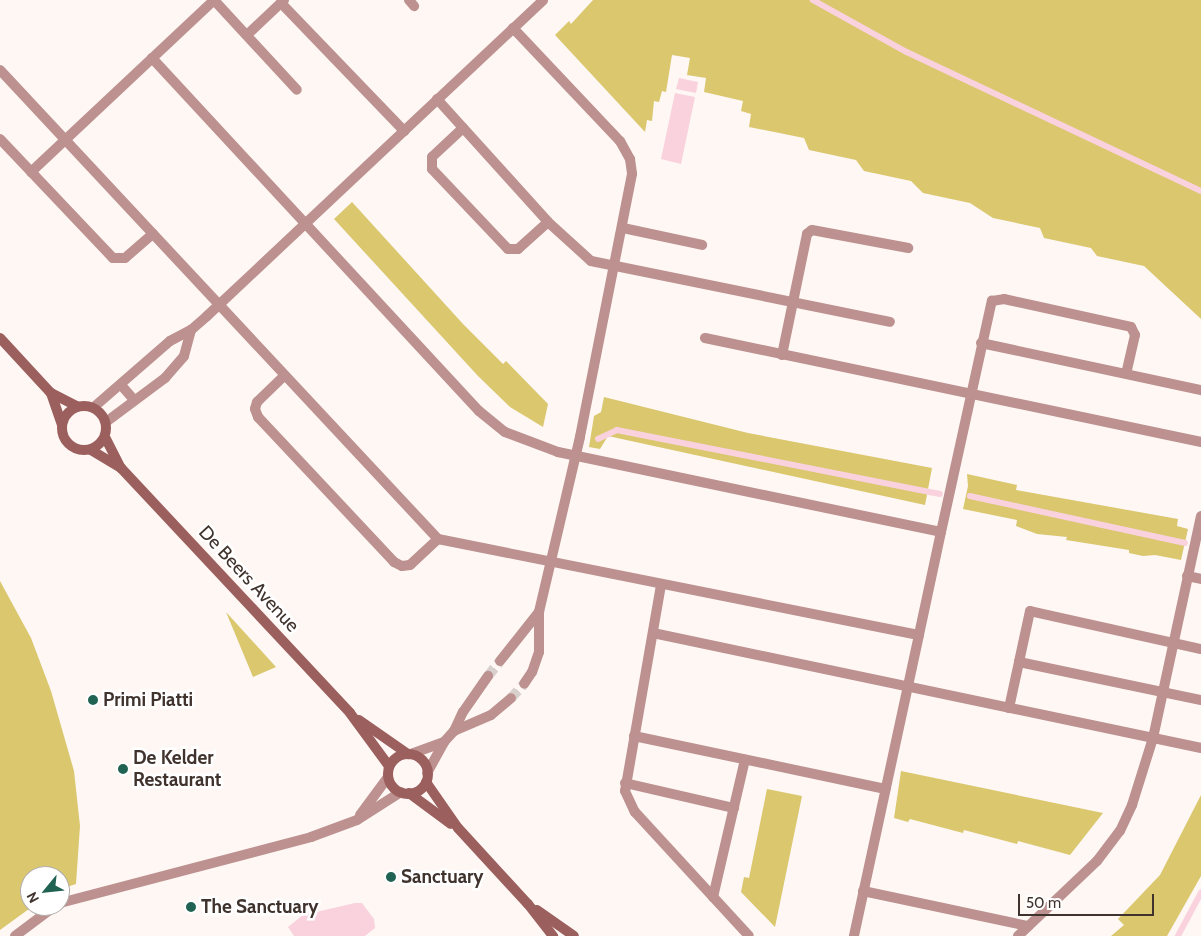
<!DOCTYPE html>
<html>
<head>
<meta charset="utf-8">
<style>
	body { margin:0 }
	#map { position:relative; width:1201px; height:936px; overflow:hidden; background:#fef7f4; font-family:Cabin,sans-serif }
	div>[style] { position:absolute }
	.green>* { inset:0; background:#dac76e }
	.water>* { inset:0; background:#f9d2de }
	.stream>* { height:5.5px; margin:-2.75px; padding:0 2.75px; transform-origin:2.75px; border-radius:2.75px; background:#f9d2de }
	.street-tunnel>* { height:10px; margin-top:-5px; transform-origin:0; background:repeating-linear-gradient(90deg,#d8d0cc 0 10px,transparent 0 15px) }
	.street>* { height:10px; margin:-5px; padding:0 5px; transform-origin:5px; border-radius:5px; background:#bc918f }
	.secondary>* { height:10px; margin:-5px; padding:0 5px; transform-origin:5px; border-radius:5px; background:#9b5f5d }
	.secondary>.ring { margin:-5px; padding:0; box-sizing:content-box; background:none; border:10px solid #9b5f5d; border-radius:50% }
	.dots>* { width:14px; height:14px; translate:-50% -50%; box-sizing:border-box; border:2px solid #fff; border-radius:50% }
	span { translate:-50% -50%; white-space:nowrap; text-align:center; line-height:1.15; -webkit-text-stroke:5px #fff; paint-order:stroke }
	.street-label { font-size:19px; color:#40332d }
	.poi-label { font-size:19px; color:#40332d; font-weight:700 }
	.left { translate:0 -50%; text-align:left }
	.north { position:absolute; left:20px; top:866px; width:50px; height:50px; box-sizing:border-box; background:#fff; border:1px solid #b3adab; border-radius:50%; rotate:242deg; font-size:14px; font-weight:700; line-height:20px; text-align:center; color:#40332d }
	.north::after { content:''; display:block; margin:auto; width:18px; height:22px; background:#216352; clip-path:polygon(50% 0,100% 100%,50% 72%,0 100%) }
	.scale { position:absolute; left:1018px; top:894px; width:136px; height:22px; box-sizing:border-box; border:2px solid #40332d; border-top:0; padding-left:6px; font-size:15px; line-height:18px; white-space:nowrap; color:#40332d; -webkit-text-stroke:4px #fff; paint-order:stroke }
</style>
</head>
<body>
<div id="map">
	<div class="green">
		<div style="clip-path:polygon(593px 0,1201px 0,1201px 319px,1144px 266px,1097px 256px,1091px 248px,1044px 238px,1040px 228px,993px 218px,970px 203px,923px 193px,911px 181px,864px 171px,856px 160px,809px 150px,804px 138px,749px 127px,751px 114px,741px 111px,743px 101px,704px 92px,706px 78px,687px 75px,690px 58px,672px 55px,666px 92px,662px 91px,659px 102px,654px 101px,652px 121px,647px 120px,645px 132px,555px 35px,569px 21px,571px 24px)"></div>
		<div style="clip-path:polygon(352px 202px,463px 324px,503px 364px,506px 361px,548px 404px,543px 427px,510px 407px,478px 376px,334px 219px)"></div>
		<div style="clip-path:polygon(604px 397px,748px 433px,932px 468px,925px 505px,608px 436px,600px 449px,589px 447px,594px 416px,601px 412px)"></div>
		<div style="clip-path:polygon(967px 474px,1017px 485px,1016px 490px,1178px 519px,1177px 526px,1188px 529px,1181px 560px,1155px 555px,1143px 556px,1129px 553px,1129px 550px,1066px 540px,1067px 537px,1037px 534px,1016px 526px,1017px 520px,963px 509px,968px 486px)"></div>
		<div style="clip-path:polygon(0 581px,31px 638px,51px 691px,74px 771px,80px 826px,76px 884px,60px 889px,60px 876px,30px 876px,30px 906px,33px 906px,0 930px)"></div>
		<div style="clip-path:polygon(226px 612px,276px 667px,253px 677px)"></div>
		<div style="clip-path:polygon(901px 771px,1103px 813px,1070px 855px,1018px 841px,1017px 844px,964px 830px,963px 833px,910px 819px,908px 822px,894px 818px)"></div>
		<div style="clip-path:polygon(767px 789px,802px 796px,775px 927px,741px 892px,744px 877px,749px 878px)"></div>
		<div style="clip-path:polygon(1201px 795px,1201px 876px,1167px 936px,1111px 936px,1124px 925px,1118px 919px,1160px 875px)"></div>
	</div>
	<div class="water">
		<div style="clip-path:polygon(679px 78px,698px 82px,696px 93px,676px 89px)"></div>
		<div style="clip-path:polygon(675px 93px,695px 97px,681px 164px,661px 159px)"></div>
		<div style="clip-path:polygon(355px 903px,362px 903px,374px 919px,375px 928px,365px 936px,294px 936px,288px 927px,303px 915px)"></div>
	</div>
	<div class="stream">
		<div style="left:813px;top:0;width:107px;rotate:29deg"></div>
		<div style="left:907px;top:52px;width:325px;rotate:25.3deg"></div>
		<div style="left:598px;top:439px;width:21px;rotate:-25deg"></div>
		<div style="left:617px;top:430px;width:329px;rotate:11.2deg"></div>
		<div style="left:970px;top:496px;width:220px;rotate:12.3deg"></div>
		<div style="left:1178px;top:936px;width:49px;rotate:-61.9deg"></div>
	</div>
	<div class="street-tunnel">
		<div style="left:488px;top:676px;width:19px;rotate:-51deg"></div>
		<div style="left:511px;top:698px;width:19px;rotate:-47deg"></div>
	</div>
	<div class="street">
		<div style="left:214px;top:0;width:122px;rotate:47.3deg"></div>
		<div style="left:409px;top:0;width:8px;rotate:50deg"></div>
		<div style="left:281px;top:3px;width:178px;rotate:46.1deg"></div>
		<div style="left:513px;top:28px;width:156px;rotate:46.6deg"></div>
		<div style="left:620px;top:141px;width:21px;rotate:61deg"></div>
		<div style="left:630px;top:159px;width:15px;rotate:82deg"></div>
		<div style="left:632px;top:174px;width:268px;rotate:101.2deg"></div>
		<div style="left:580px;top:437px;width:180px;rotate:103.2deg"></div>
		<div style="left:539px;top:612px;width:40px;rotate:90deg"></div>
		<div style="left:539px;top:652px;width:21px;rotate:109deg"></div>
		<div style="left:532px;top:672px;width:14px;rotate:124deg"></div>
		<div style="left:247px;top:35px;width:51px;rotate:-43.4deg"></div>
		<div style="left:152px;top:58px;width:481px;rotate:47.2deg"></div>
		<div style="left:479px;top:411px;width:33px;rotate:39deg"></div>
		<div style="left:505px;top:432px;width:57px;rotate:20.7deg"></div>
		<div style="left:558px;top:452px;width:391px;rotate:11.8deg"></div>
		<div style="left:941px;top:532px;width:105px;rotate:102.1deg"></div>
		<div style="left:0;top:70px;width:642px;rotate:46.96deg"></div>
		<div style="left:438px;top:539px;width:490px;rotate:11.3deg"></div>
		<div style="left:919px;top:635px;width:308px;rotate:102.2deg"></div>
		<div style="left:437px;top:99px;width:166px;rotate:47.9deg"></div>
		<div style="left:548px;top:222px;width:58px;rotate:42.2deg"></div>
		<div style="left:591px;top:261px;width:305px;rotate:11.5deg"></div>
		<div style="left:463px;top:128px;width:42px;rotate:136.9deg"></div>
		<div style="left:432px;top:157px;width:12px;rotate:90deg"></div>
		<div style="left:432px;top:169px;width:110px;rotate:46.5deg"></div>
		<div style="left:508px;top:249px;width:10px"></div>
		<div style="left:518px;top:249px;width:40px;rotate:-42deg"></div>
		<div style="left:0;top:139px;width:164px;rotate:46.5deg"></div>
		<div style="left:113px;top:258px;width:12px"></div>
		<div style="left:125px;top:258px;width:37px;rotate:-41deg"></div>
		<div style="left:31px;top:172px;width:251px;rotate:-43.2deg"></div>
		<div style="left:623px;top:228px;width:81px;rotate:12.1deg"></div>
		<div style="left:705px;top:338px;width:507px;rotate:11.84deg"></div>
		<div style="left:981px;top:343px;width:225px;rotate:12.1deg"></div>
		<div style="left:782px;top:355px;width:124px;rotate:-78.3deg"></div>
		<div style="left:807px;top:234px;width:6px;rotate:-39deg"></div>
		<div style="left:812px;top:230px;width:98px;rotate:10.6deg"></div>
		<div style="left:284px;top:376px;width:37px;rotate:136deg"></div>
		<div style="left:257px;top:402px;width:7px;rotate:106deg"></div>
		<div style="left:255px;top:409px;width:9px;rotate:69deg"></div>
		<div style="left:258px;top:417px;width:199px;rotate:46.8deg"></div>
		<div style="left:394px;top:562px;width:9px;rotate:27deg"></div>
		<div style="left:402px;top:566px;width:8px;rotate:-7deg"></div>
		<div style="left:410px;top:565px;width:38px;rotate:-43deg"></div>
		<div style="left:121px;top:385px;width:20px;rotate:49deg"></div>
		<div style="left:94px;top:407px;width:101px;rotate:-41deg"></div>
		<div style="left:170px;top:341px;width:24px;rotate:-28deg"></div>
		<div style="left:191px;top:330px;width:21px;rotate:-41deg"></div>
		<div style="left:207px;top:316px;width:461px;rotate:-43.2deg"></div>
		<div style="left:106px;top:422px;width:74px;rotate:-36.7deg"></div>
		<div style="left:165px;top:378px;width:29px;rotate:-49deg"></div>
		<div style="left:184px;top:356px;width:27px;rotate:-75deg"></div>
		<div style="left:941px;top:532px;width:237px;rotate:-77.6deg"></div>
		<div style="left:992px;top:301px;width:12px;rotate:-9deg"></div>
		<div style="left:1004px;top:299px;width:130px;rotate:12.4deg"></div>
		<div style="left:1131px;top:327px;width:9px;rotate:63deg"></div>
		<div style="left:1135px;top:335px;width:39px;rotate:103deg"></div>
		<div style="left:1187px;top:576px;width:14px;rotate:12deg"></div>
		<div style="left:661px;top:585px;width:209px;rotate:99.9deg"></div>
		<div style="left:625px;top:791px;width:23px;rotate:65deg"></div>
		<div style="left:635px;top:812px;width:168px;rotate:47.4deg"></div>
		<div style="left:653px;top:633px;width:560px;rotate:11.85deg"></div>
		<div style="left:1201px;top:649px;width:175px;rotate:-167.5deg"></div>
		<div style="left:1030px;top:611px;width:52px;rotate:102.2deg"></div>
		<div style="left:1019px;top:662px;width:186px;rotate:11.8deg"></div>
		<div style="left:500px;top:661px;width:63px;rotate:-51.5deg"></div>
		<div style="left:1009px;top:708px;width:47px;rotate:-77.7deg"></div>
		<div style="left:454px;top:731px;width:40px;rotate:-23.4deg"></div>
		<div style="left:491px;top:715px;width:26px;rotate:-40deg"></div>
		<div style="left:634px;top:736px;width:257px;rotate:11.9deg"></div>
		<div style="left:411px;top:754px;width:35px;rotate:-20deg"></div>
		<div style="left:427px;top:773px;width:35px;rotate:-61deg"></div>
		<div style="left:444px;top:742px;width:15px;rotate:-48deg"></div>
		<div style="left:454px;top:731px;width:21px;rotate:-65deg"></div>
		<div style="left:463px;top:712px;width:44px;rotate:-55.2deg"></div>
		<div style="left:625px;top:783px;width:112px;rotate:12.9deg"></div>
		<div style="left:360px;top:815px;width:47px;rotate:-53.6deg"></div>
		<div style="left:863px;top:891px;width:169px;rotate:12deg"></div>
		<div style="left:713px;top:897px;width:141px;rotate:-76.9deg"></div>
		<div style="left:60px;top:903px;width:260px;rotate:-14.7deg"></div>
		<div style="left:311px;top:837px;width:49px;rotate:-20.3deg"></div>
		<div style="left:357px;top:820px;width:52px;rotate:-32.5deg"></div>
		<div style="left:15px;top:936px;width:50px;rotate:-36.9deg"></div>
		<div style="left:1018px;top:936px;width:109px;rotate:-43.5deg"></div>
		<div style="left:1097px;top:861px;width:38px;rotate:-53deg"></div>
		<div style="left:1120px;top:831px;width:29px;rotate:-65deg"></div>
		<div style="left:1132px;top:805px;width:70px;rotate:-72.6deg"></div>
		<div style="left:1153px;top:738px;width:227px;rotate:-77.8deg"></div>
	</div>
	<div class="secondary">
		<div style="left:0;top:338px;width:75px;rotate:47.2deg"></div>
		<div style="left:51px;top:393px;width:29px;rotate:27deg"></div>
		<div style="left:51px;top:393px;width:34px;rotate:71deg"></div>
		<div class="ring" style="left:62px;top:406px;width:34px;height:34px"></div>
		<div style="left:105px;top:437px;width:35px;rotate:63deg"></div>
		<div style="left:121px;top:468px;width:335px;rotate:46.9deg"></div>
		<div style="left:350px;top:713px;width:66px;rotate:53.7deg"></div>
		<div style="left:91px;top:450px;width:35px;rotate:31deg"></div>
		<div style="left:359px;top:720px;width:60px;rotate:34.8deg"></div>
		<div class="ring" style="left:388px;top:754px;width:30px;height:30px"></div>
		<div style="left:426px;top:782px;width:56px;rotate:55.2deg"></div>
		<div style="left:458px;top:828px;width:103px;rotate:47.4deg"></div>
		<div style="left:528px;top:904px;width:41px;rotate:52deg"></div>
		<div style="left:409px;top:793px;width:52px;rotate:36.4deg"></div>
		<div style="left:537px;top:910px;width:45px;rotate:35.1deg"></div>
	</div>
	<div class="dots">
		<div style="left:93px;top:700px;background:#216352"></div>
		<div style="left:123px;top:769px;background:#216352"></div>
		<div style="left:391px;top:877px;background:#216352"></div>
		<div style="left:191px;top:907px;background:#216352"></div>
	</div>
	<div class="street-label">
		<span style="left:249px;top:579px;rotate:47deg">De Beers Avenue</span>
	</div>
	<div class="poi-label">
		<span class="left" style="left:103px;top:700px">Primi Piatti</span>
		<span class="left" style="left:133px;top:769px">De Kelder<br>Restaurant</span>
		<span class="left" style="left:401px;top:877px">Sanctuary</span>
		<span class="left" style="left:201px;top:907px">The Sanctuary</span>
	</div>
	<div class="north">N</div>
	<div class="scale">50 m</div>
</div>
</body>
</html>
